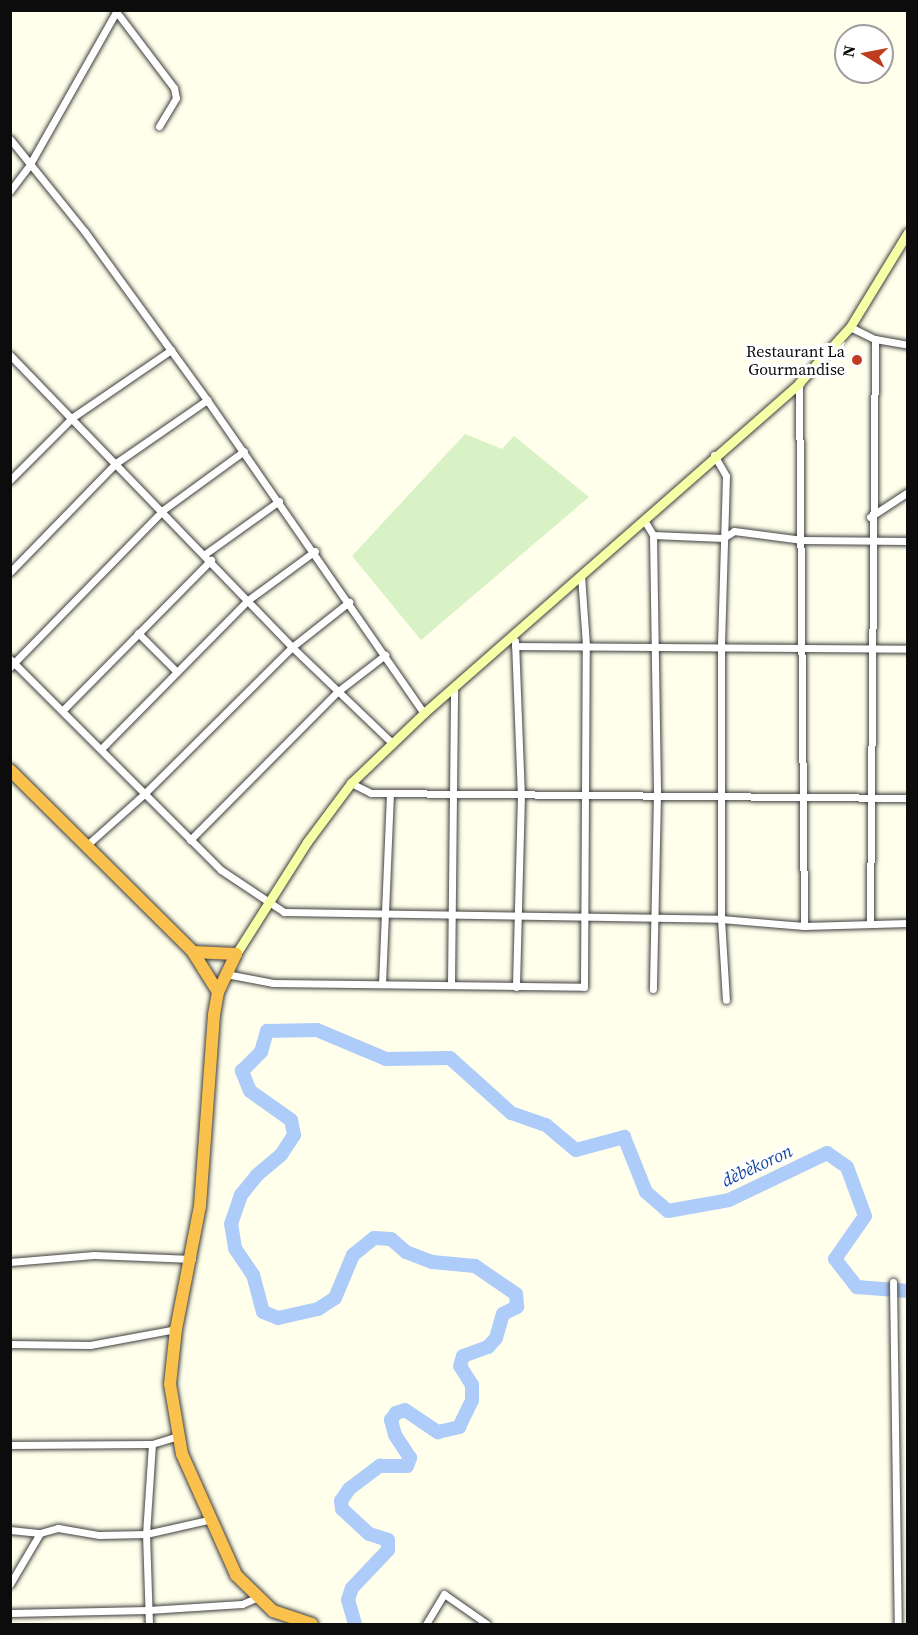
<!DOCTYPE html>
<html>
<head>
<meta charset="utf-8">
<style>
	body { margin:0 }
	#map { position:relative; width:918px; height:1635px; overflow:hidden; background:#ffffeb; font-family:"Source Serif 4",serif }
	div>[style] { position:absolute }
	.pitch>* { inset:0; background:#d8f1c5 }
	.river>* { height:14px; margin:-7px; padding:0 7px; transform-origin:7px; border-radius:7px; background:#adccf9 }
	.roads { filter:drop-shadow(0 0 2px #3f3f3f) drop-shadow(0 0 2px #3f3f3f) }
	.street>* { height:7px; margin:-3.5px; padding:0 3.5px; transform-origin:3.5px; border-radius:3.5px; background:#fff }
	.secondary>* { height:9px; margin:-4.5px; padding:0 4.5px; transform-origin:4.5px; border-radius:4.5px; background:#f5ffa6 }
	.highway>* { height:12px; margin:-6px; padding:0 6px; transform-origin:6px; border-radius:6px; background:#fac24d }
	.dots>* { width:16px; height:16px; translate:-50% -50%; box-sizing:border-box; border:3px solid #fff; border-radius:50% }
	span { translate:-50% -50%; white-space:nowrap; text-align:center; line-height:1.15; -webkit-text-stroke:6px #fff; paint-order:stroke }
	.poi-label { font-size:16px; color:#0c0c0c }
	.right { translate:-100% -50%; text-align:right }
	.water-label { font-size:18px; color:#1143a2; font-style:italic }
	.frame { position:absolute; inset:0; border:12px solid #0c0c0c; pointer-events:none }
	.north { position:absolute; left:834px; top:24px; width:60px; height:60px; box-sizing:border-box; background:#fff; border:2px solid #9e9e9e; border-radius:50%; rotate:280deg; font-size:16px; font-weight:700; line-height:24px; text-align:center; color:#0c0c0c }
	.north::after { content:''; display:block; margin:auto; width:21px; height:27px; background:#c13b1f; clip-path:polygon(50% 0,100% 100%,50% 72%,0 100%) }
</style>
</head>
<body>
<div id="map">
	<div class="pitch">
		<div style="clip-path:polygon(465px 434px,502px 449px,514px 436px,589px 497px,421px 640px,352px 556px)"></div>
	</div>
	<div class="river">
		<div style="left:355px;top:1624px;width:25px;rotate:-106deg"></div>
		<div style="left:348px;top:1600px;width:13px;rotate:-72deg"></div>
		<div style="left:352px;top:1588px;width:52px;rotate:-46.5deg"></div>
		<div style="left:388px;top:1550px;width:10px;rotate:-90deg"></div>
		<div style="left:388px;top:1540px;width:20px;rotate:-162deg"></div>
		<div style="left:369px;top:1534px;width:37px;rotate:-137deg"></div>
		<div style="left:342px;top:1509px;width:8px;rotate:-97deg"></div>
		<div style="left:341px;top:1501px;width:14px;rotate:-56deg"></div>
		<div style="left:349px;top:1489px;width:39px;rotate:-37deg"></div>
		<div style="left:380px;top:1466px;width:27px"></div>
		<div style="left:407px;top:1466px;width:9px;rotate:-69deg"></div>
		<div style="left:410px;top:1458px;width:27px;rotate:-123deg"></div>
		<div style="left:395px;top:1435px;width:16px;rotate:-105deg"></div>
		<div style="left:391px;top:1420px;width:9px;rotate:-54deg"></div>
		<div style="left:396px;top:1413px;width:9px;rotate:-18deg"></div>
		<div style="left:405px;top:1410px;width:40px;rotate:34deg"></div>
		<div style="left:438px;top:1432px;width:22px;rotate:-13deg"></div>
		<div style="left:459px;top:1427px;width:30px;rotate:-64deg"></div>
		<div style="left:472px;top:1400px;width:15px;rotate:-90deg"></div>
		<div style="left:472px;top:1385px;width:22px;rotate:-122deg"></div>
		<div style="left:460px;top:1366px;width:10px;rotate:-73deg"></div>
		<div style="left:463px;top:1356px;width:27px;rotate:-20deg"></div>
		<div style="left:488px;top:1347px;width:12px;rotate:-48deg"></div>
		<div style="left:496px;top:1338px;width:25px;rotate:-74deg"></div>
		<div style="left:503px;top:1314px;width:16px;rotate:-27deg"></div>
		<div style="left:517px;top:1307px;width:13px;rotate:-94deg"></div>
		<div style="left:516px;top:1294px;width:50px;rotate:-145.7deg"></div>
		<div style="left:475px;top:1266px;width:43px;rotate:-174.7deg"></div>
		<div style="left:432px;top:1262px;width:28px;rotate:-159deg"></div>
		<div style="left:406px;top:1252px;width:20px;rotate:-139deg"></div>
		<div style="left:391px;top:1239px;width:17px;rotate:-177deg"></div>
		<div style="left:374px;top:1238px;width:27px;rotate:141deg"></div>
		<div style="left:353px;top:1255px;width:47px;rotate:112.7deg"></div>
		<div style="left:335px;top:1298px;width:20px;rotate:147deg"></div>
		<div style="left:318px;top:1309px;width:41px;rotate:167.3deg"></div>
		<div style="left:278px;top:1318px;width:16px;rotate:-158deg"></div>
		<div style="left:263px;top:1312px;width:38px;rotate:-105deg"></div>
		<div style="left:253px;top:1275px;width:32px;rotate:-124deg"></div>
		<div style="left:235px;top:1248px;width:24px;rotate:-99deg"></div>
		<div style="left:231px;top:1224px;width:31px;rotate:-71deg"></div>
		<div style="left:241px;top:1195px;width:26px;rotate:-51deg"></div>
		<div style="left:257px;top:1175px;width:31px;rotate:-40deg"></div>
		<div style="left:281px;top:1155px;width:24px;rotate:-57deg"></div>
		<div style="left:294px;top:1135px;width:15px;rotate:-101deg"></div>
		<div style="left:291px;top:1120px;width:50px;rotate:-144.7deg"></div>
		<div style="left:250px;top:1091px;width:22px;rotate:-112deg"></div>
		<div style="left:242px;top:1071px;width:27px;rotate:-45deg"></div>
		<div style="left:261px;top:1052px;width:22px;rotate:-74deg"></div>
		<div style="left:267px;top:1031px;width:50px;rotate:-1.1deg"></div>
		<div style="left:317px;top:1030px;width:75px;rotate:22.8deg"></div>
		<div style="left:386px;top:1059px;width:64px;rotate:-0.9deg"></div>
		<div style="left:450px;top:1058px;width:82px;rotate:42deg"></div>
		<div style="left:511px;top:1113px;width:37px;rotate:19deg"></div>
		<div style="left:546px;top:1125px;width:39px;rotate:40deg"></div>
		<div style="left:576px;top:1150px;width:50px;rotate:-15.2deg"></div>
		<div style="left:624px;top:1137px;width:59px;rotate:68.2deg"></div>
		<div style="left:646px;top:1192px;width:29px;rotate:41deg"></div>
		<div style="left:668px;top:1211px;width:62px;rotate:-10.2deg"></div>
		<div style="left:729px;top:1200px;width:109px;rotate:-25.6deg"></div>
		<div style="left:827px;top:1153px;width:24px;rotate:35deg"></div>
		<div style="left:847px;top:1167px;width:52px;rotate:69.8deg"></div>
		<div style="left:865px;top:1216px;width:52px;rotate:124.9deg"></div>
		<div style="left:835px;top:1259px;width:36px;rotate:52deg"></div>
		<div style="left:857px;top:1287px;width:51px;rotate:4.5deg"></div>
	</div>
	<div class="roads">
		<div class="street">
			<div style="left:115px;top:10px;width:98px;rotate:52.9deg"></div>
			<div style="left:174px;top:88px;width:10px;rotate:79deg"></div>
			<div style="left:176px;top:98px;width:33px;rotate:121deg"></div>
			<div style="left:10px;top:139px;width:119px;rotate:51.1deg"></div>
			<div style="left:85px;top:232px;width:208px;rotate:54deg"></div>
			<div style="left:207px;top:400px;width:381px;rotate:55.3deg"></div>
			<div style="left:10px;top:191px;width:34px;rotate:-53deg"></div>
			<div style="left:30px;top:164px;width:177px;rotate:-60.5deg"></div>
			<div style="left:850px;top:327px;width:28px;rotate:26deg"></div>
			<div style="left:875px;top:339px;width:34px;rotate:10deg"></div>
			<div style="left:10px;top:355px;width:406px;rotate:46deg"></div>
			<div style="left:292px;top:647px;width:139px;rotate:43.8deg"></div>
			<div style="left:799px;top:383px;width:543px;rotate:89.47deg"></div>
			<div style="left:714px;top:455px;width:24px;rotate:60deg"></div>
			<div style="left:726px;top:476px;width:173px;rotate:91.7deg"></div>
			<div style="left:721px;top:649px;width:270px;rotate:90deg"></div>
			<div style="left:721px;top:919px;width:81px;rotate:86.5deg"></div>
			<div style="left:10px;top:480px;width:89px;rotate:-45deg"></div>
			<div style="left:73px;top:417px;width:119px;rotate:-34.4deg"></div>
			<div style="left:870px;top:517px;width:45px;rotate:-33.3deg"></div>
			<div style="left:644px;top:520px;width:17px;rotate:59deg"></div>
			<div style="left:653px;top:535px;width:259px;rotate:89.1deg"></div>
			<div style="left:657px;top:794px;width:195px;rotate:91.2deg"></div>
			<div style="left:653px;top:535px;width:70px;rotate:2.5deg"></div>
			<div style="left:723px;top:538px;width:13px;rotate:-32deg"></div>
			<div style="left:734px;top:531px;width:69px;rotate:7.5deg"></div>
			<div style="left:802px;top:540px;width:106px;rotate:0.5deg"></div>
			<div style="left:205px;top:554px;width:91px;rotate:-35.6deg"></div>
			<div style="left:10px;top:572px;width:152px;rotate:-45.8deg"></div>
			<div style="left:116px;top:463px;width:111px;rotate:-34.7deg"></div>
			<div style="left:138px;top:633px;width:55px;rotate:45deg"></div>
			<div style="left:515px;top:641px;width:153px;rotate:87.8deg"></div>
			<div style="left:521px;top:794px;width:193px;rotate:91.5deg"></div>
			<div style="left:515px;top:646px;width:393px;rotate:0.4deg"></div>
			<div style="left:10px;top:659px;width:298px;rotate:45deg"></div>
			<div style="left:221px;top:870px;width:76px;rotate:33.7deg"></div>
			<div style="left:284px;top:912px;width:437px;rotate:0.9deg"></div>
			<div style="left:721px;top:919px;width:83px;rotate:4.8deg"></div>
			<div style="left:804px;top:926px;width:104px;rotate:-1.7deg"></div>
			<div style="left:10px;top:667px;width:219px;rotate:-45.7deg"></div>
			<div style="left:163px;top:510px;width:100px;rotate:-36.1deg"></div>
			<div style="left:63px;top:710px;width:211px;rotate:-45.4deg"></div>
			<div style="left:101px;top:749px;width:209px;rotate:-45.4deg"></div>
			<div style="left:248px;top:600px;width:83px;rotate:-36.2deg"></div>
			<div style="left:351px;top:783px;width:22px;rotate:27deg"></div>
			<div style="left:371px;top:793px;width:537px;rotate:0.53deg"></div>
			<div style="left:190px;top:840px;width:209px;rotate:-45.2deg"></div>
			<div style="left:337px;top:692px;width:61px;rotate:-37.6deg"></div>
			<div style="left:87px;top:845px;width:76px;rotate:-41.8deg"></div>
			<div style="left:144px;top:794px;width:209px;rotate:-44.8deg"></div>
			<div style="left:292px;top:647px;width:73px;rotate:-38.3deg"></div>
			<div style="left:870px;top:923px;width:584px;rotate:-89.51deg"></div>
			<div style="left:226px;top:974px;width:48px;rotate:10.8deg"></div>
			<div style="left:273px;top:983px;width:311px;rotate:0.7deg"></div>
			<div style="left:584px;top:987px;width:342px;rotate:-89.7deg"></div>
			<div style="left:586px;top:645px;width:69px;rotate:-94.1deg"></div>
			<div style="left:382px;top:984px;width:191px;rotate:-87.6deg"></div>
			<div style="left:451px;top:985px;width:298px;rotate:-89.4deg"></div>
			<div style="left:10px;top:1262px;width:84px;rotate:-4.8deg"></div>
			<div style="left:94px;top:1255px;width:98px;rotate:2.3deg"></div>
			<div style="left:893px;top:1282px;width:342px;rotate:89.2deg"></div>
			<div style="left:10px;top:1344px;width:80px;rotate:0.7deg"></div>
			<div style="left:90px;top:1345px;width:87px;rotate:-10.5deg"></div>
			<div style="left:10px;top:1445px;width:142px;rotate:-0.4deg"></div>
			<div style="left:152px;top:1444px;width:27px;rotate:-17deg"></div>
			<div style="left:10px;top:1530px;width:30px;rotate:6deg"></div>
			<div style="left:10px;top:1584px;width:59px;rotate:-59.5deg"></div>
			<div style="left:40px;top:1533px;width:19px;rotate:-16deg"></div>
			<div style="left:58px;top:1528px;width:42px;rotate:9.7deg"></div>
			<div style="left:99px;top:1535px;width:47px;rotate:-1.2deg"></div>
			<div style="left:146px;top:1534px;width:64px;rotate:-12.7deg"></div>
			<div style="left:10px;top:1613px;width:138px;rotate:-1.2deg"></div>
			<div style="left:148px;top:1610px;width:94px;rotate:-3.7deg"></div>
			<div style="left:242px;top:1604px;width:15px;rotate:-23deg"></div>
			<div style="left:149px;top:1624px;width:90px;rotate:-91.9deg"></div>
			<div style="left:146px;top:1534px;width:90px;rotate:-86.2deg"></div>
			<div style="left:426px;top:1624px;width:35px;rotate:-59deg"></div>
			<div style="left:444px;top:1594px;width:52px;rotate:34.9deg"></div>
		</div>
		<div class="secondary">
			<div style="left:236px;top:954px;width:133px;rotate:-57.6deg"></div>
			<div style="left:307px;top:842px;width:74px;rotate:-53.3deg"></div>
			<div style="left:351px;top:783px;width:101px;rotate:-43.8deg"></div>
			<div style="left:424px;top:713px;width:500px;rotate:-41.3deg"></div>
			<div style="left:799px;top:383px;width:76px;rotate:-47.7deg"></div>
			<div style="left:850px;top:327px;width:111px;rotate:-58.6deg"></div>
		</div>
		<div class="highway">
			<div style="left:10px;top:770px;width:258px;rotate:44.8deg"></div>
			<div style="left:193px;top:952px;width:47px;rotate:58deg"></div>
			<div style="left:193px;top:952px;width:43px;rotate:2.7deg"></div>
			<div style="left:236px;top:954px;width:42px;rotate:115.3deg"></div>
			<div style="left:218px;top:992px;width:23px;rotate:100deg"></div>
			<div style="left:214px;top:1015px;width:192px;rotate:94.2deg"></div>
			<div style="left:200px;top:1206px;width:125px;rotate:101deg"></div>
			<div style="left:176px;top:1329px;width:55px;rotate:96.2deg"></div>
			<div style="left:170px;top:1384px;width:71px;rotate:80.3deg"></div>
			<div style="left:182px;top:1454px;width:133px;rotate:65.9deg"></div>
			<div style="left:236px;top:1575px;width:52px;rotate:44.2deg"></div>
			<div style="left:273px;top:1611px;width:41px;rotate:18.4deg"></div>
		</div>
	</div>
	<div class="dots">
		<div style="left:857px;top:360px;background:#c13b1f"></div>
	</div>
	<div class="poi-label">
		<span class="right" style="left:845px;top:360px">Restaurant La<br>Gourmandise</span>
	</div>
	<div class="water-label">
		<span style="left:757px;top:1166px;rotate:-25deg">dèbèkoron</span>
	</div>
	<div class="frame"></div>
	<div class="north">N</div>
</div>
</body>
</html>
